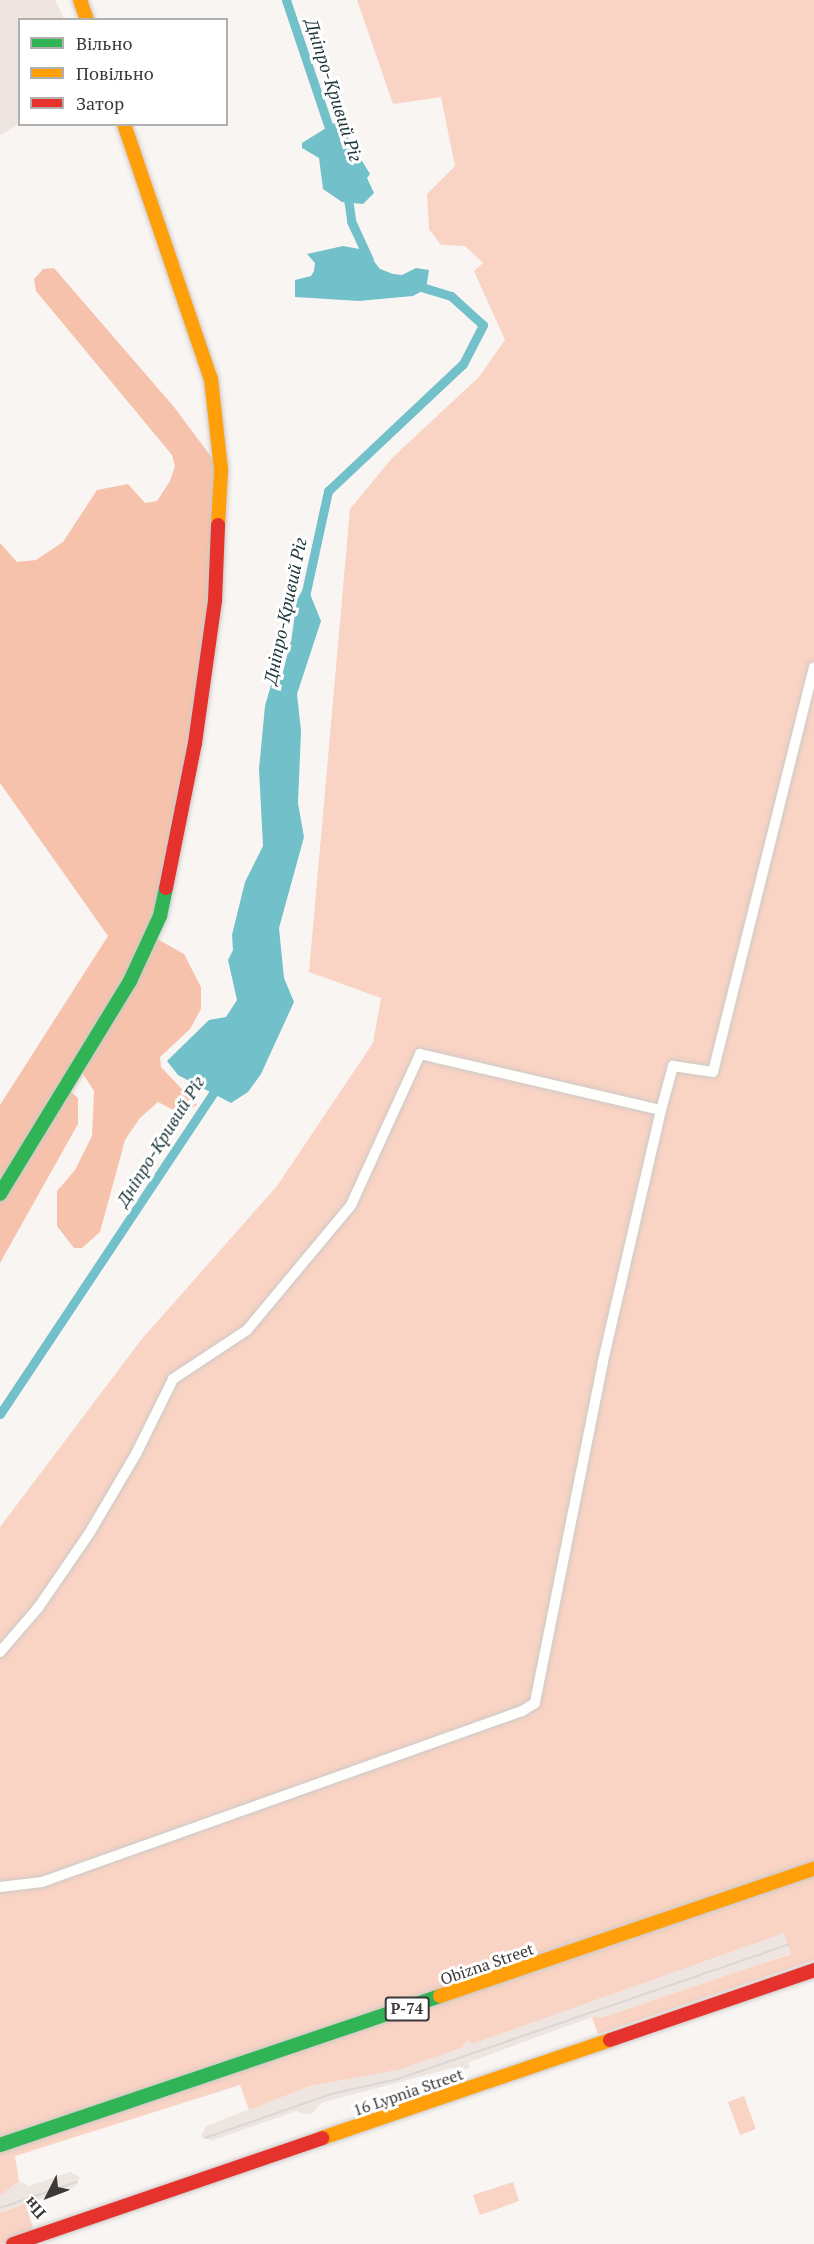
<!DOCTYPE html>
<html>
<head>
<meta charset="utf-8">
<style>
	body { margin:0 }
	#map { position:relative; width:814px; height:2244px; overflow:hidden; background:#f9f5f3; font-family:"PT Serif",serif }
	div>[style] { position:absolute }
	.built>* { inset:0; background:#efe5e0 }
	.green>* { inset:0; background:#f9d3c3 }
	.forest>* { inset:0; background:#f7c2ab }
	.water>* { inset:0; background:#72c0c9 }
	.canal>* { height:9px; margin:-4.5px; padding:0 4.5px; transform-origin:4.5px; border-radius:4.5px; background:#72c0c9 }
	.roads { filter:drop-shadow(0 0 2px #ccc9c8) drop-shadow(0 0 2px #ccc9c8) }
	.street>* { height:10px; margin:-5px; padding:0 5px; transform-origin:5px; border-radius:5px; background:#fefefd }
	.fast>* { height:14px; margin:-7px; padding:0 7px; transform-origin:7px; border-radius:7px; background:#30b455 }
	.slow>* { height:14px; margin:-7px; padding:0 7px; transform-origin:7px; border-radius:7px; background:#ff9f0a }
	.jam>* { height:14px; margin:-7px; padding:0 7px; transform-origin:7px; border-radius:7px; background:#e5322d }
	.tram>* { height:1.5px; margin:-0.75px; padding:0 0.75px; transform-origin:0.75px; border-radius:0.75px; background:#d8d6d6 }
	span { translate:-50% -50%; white-space:nowrap; text-align:center; line-height:1.15; -webkit-text-stroke:6px #fff; paint-order:stroke }
	.shield-label span { padding:2px 4px; background:#fff; border:2px solid; border-radius:4px; -webkit-text-stroke-width:0 }
	.shield-label { font-size:15px; color:#3c3938; font-weight:700 }
	.street-label { font-size:16px; color:#3c3938 }
	.water-label { font-size:18px; color:#1e373a; font-style:italic }
	.legend { position:absolute; left:18px; top:18px; width:210px; height:108px; box-sizing:border-box; background:#fff; border:2px solid #b1b0af; margin:0; padding:8px 10px; list-style:none; font-size:18px; color:#3c3938 }
	.legend li { display:flex; align-items:center; gap:12px; height:30px }
	.legend b { width:30px; border:2px solid #b1b0af }
	.north { position:absolute; left:18px; top:2166px; width:60px; height:60px; -webkit-text-stroke:4px #fff; paint-order:stroke; rotate:228deg; font-size:16px; font-weight:700; line-height:24px; text-align:center; color:#3c3938 }
	.north::after { content:''; display:block; margin:auto; width:21px; height:27px; background:#3c3938; clip-path:polygon(50% 0,100% 100%,50% 72%,0 100%) }
</style>
</head>
<body>
<div id="map">
	<div class="built">
		<div style="clip-path:polygon(0 0,55px 0,64px 19px,20px 20px,19px 124px,0 135px)"></div>
		<div style="clip-path:polygon(784px 1932px,791px 1953px,714px 1982px,601px 2018px,595px 2016px,469px 2062px,469px 2068px,457px 2071px,452px 2068px,321px 2103px,313px 2113px,303px 2114px,297px 2111px,211px 2141px,201px 2136px,206px 2126px,310px 2086px,398px 2070px,461px 2048px,468px 2040px,472px 2044px)"></div>
		<div style="clip-path:polygon(70px 2172px,80px 2177px,75px 2187px,0 2213px,0 2196px,12px 2184px,19px 2181px,29px 2186px)"></div>
	</div>
	<div class="green">
		<div style="clip-path:polygon(357px 0,814px 0,814px 1960px,598px 2034px,592px 2018px,595px 2016px,601px 2018px,791px 1954px,784px 1933px,472px 2044px,468px 2040px,461px 2048px,398px 2070px,310px 2086px,249px 2110px,240px 2085px,15px 2156px,19px 2181px,0 2196px,0 1527px,141px 1340px,277px 1186px,373px 1043px,381px 998px,309px 972px,350px 509px,393px 457px,479px 377px,505px 340px,474px 271px,483px 263px,465px 246px,441px 245px,429px 229px,427px 194px,455px 166px,441px 97px,393px 104px)"></div>
		<div style="clip-path:polygon(744px 2096px,756px 2129px,740px 2135px,728px 2102px)"></div>
		<div style="clip-path:polygon(513px 2182px,519px 2201px,480px 2215px,473px 2195px)"></div>
		<div style="clip-path:polygon(25px 2204px,36px 2236px,0 2244px,0 2213px)"></div>
	</div>
	<div class="forest">
		<div style="clip-path:polygon(54px 268px,174px 407px,221px 470px,215px 601px,152px 936px,184px 954px,201px 987px,201px 1009px,190px 1029px,160px 1057px,161px 1067px,197px 1105px,181px 1114px,158px 1102px,140px 1118px,125px 1140px,100px 1232px,82px 1248px,74px 1248px,57px 1226px,57px 1191px,75px 1170px,92px 1136px,94px 1091px,78px 1066px,65px 1087px,78px 1098px,78px 1124px,0 1263px,0 1105px,108px 936px,0 783px,0 543px,17px 562px,36px 560px,63px 542px,97px 490px,128px 484px,145px 503px,157px 501px,170px 481px,175px 466px,172px 455px,36px 291px,34px 279px,43px 269px)"></div>
	</div>
	<div class="water">
		<div style="clip-path:polygon(334px 123px,345px 133px,370px 174px,367px 178px,374px 193px,363px 204px,342px 202px,323px 189px,319px 158px,302px 148px,302px 143px)"></div>
		<div style="clip-path:polygon(343px 246px,365px 250px,380px 269px,393px 274px,402px 275px,416px 268px,429px 270px,426px 289px,413px 296px,359px 301px,295px 297px,295px 280px,311px 276px,314px 271px,315px 263px,307px 254px)"></div>
		<div style="clip-path:polygon(303px 589px,310px 594px,321px 621px,297px 694px,301px 731px,298px 803px,304px 837px,279px 928px,284px 978px,294px 1002px,261px 1074px,248px 1092px,231px 1103px,178px 1075px,167px 1061px,209px 1020px,226px 1017px,237px 1000px,228px 960px,233px 950px,232px 935px,245px 882px,263px 846px,259px 769px,265px 706px,271px 685px,287px 670px,297px 600px)"></div>
	</div>
	<div class="canal">
		<div style="left:286px;top:0;width:145px;rotate:71.4deg"></div>
		<div style="left:347px;top:191px;width:30px;rotate:82deg"></div>
		<div style="left:351px;top:221px;width:43px;rotate:65.2deg"></div>
		<div style="left:304px;top:601px;width:113px;rotate:-77.7deg"></div>
		<div style="left:328px;top:491px;width:185px;rotate:-43.3deg"></div>
		<div style="left:463px;top:364px;width:44px;rotate:-62.9deg"></div>
		<div style="left:483px;top:325px;width:43px;rotate:-137.8deg"></div>
		<div style="left:451px;top:296px;width:39px;rotate:-163deg"></div>
		<div style="left:285px;top:680px;width:37px;rotate:-76deg"></div>
		<div style="left:0;top:1414px;width:394px;rotate:-56.4deg"></div>
	</div>
	<div class="roads">
		<div class="street">
			<div style="left:661px;top:1110px;width:46px;rotate:-74.7deg"></div>
			<div style="left:673px;top:1066px;width:40px;rotate:8.5deg"></div>
			<div style="left:713px;top:1072px;width:417px;rotate:-76deg"></div>
			<div style="left:0;top:1652px;width:58px;rotate:-49.2deg"></div>
			<div style="left:38px;top:1608px;width:92px;rotate:-55.6deg"></div>
			<div style="left:90px;top:1532px;width:91px;rotate:-59.5deg"></div>
			<div style="left:136px;top:1454px;width:84px;rotate:-63.7deg"></div>
			<div style="left:173px;top:1379px;width:89px;rotate:-33.5deg"></div>
			<div style="left:247px;top:1330px;width:163px;rotate:-50.2deg"></div>
			<div style="left:351px;top:1205px;width:166px;rotate:-65.4deg"></div>
			<div style="left:420px;top:1054px;width:247px;rotate:13.1deg"></div>
			<div style="left:661px;top:1110px;width:259px;rotate:103deg"></div>
			<div style="left:603px;top:1362px;width:348px;rotate:101.3deg"></div>
			<div style="left:535px;top:1703px;width:15px;rotate:148deg"></div>
			<div style="left:522px;top:1711px;width:510px;rotate:160.39deg"></div>
			<div style="left:42px;top:1882px;width:42px;rotate:173.2deg"></div>
		</div>
		<div class="fast">
			<div style="left:0;top:1194px;width:250px;rotate:-58.6deg"></div>
			<div style="left:130px;top:981px;width:72px;rotate:-65.2deg"></div>
			<div style="left:160px;top:916px;width:29px;rotate:-78deg"></div>
			<div style="left:0;top:2145px;width:465px;rotate:-18.7deg"></div>
		</div>
		<div class="slow">
			<div style="left:80px;top:0;width:21px;rotate:71deg"></div>
			<div style="left:124px;top:124px;width:269px;rotate:71.2deg"></div>
			<div style="left:211px;top:379px;width:92px;rotate:83.7deg"></div>
			<div style="left:221px;top:470px;width:55px;rotate:93.1deg"></div>
			<div style="left:440px;top:1996px;width:395px;rotate:-18.8deg"></div>
			<div style="left:322px;top:2138px;width:304px;rotate:-18.8deg"></div>
		</div>
		<div class="jam">
			<div style="left:166px;top:888px;width:148px;rotate:-78.7deg"></div>
			<div style="left:195px;top:743px;width:143px;rotate:-82deg"></div>
			<div style="left:215px;top:601px;width:76px;rotate:-87.7deg"></div>
			<div style="left:610px;top:2040px;width:216px;rotate:-18.9deg"></div>
			<div style="left:13px;top:2244px;width:327px;rotate:-18.9deg"></div>
		</div>
	</div>
	<div class="tram">
		<div style="left:205px;top:2138px;width:133px;rotate:-19.2deg"></div>
		<div style="left:331px;top:2094px;width:69px;rotate:-12.6deg"></div>
		<div style="left:398px;top:2079px;width:412px;rotate:-19deg"></div>
		<div style="left:0;top:2208px;width:81px;rotate:-18.7deg"></div>
	</div>
	<div class="shield-label">
		<span style="left:407px;top:2009px">Р-74</span>
	</div>
	<div class="street-label">
		<span style="left:487px;top:1964px;rotate:-19deg">Obizna Street</span>
		<span style="left:408px;top:2092px;rotate:-19deg">16 Lypnia Street</span>
	</div>
	<div class="water-label">
		<span style="left:334px;top:90px;rotate:72deg">Дніпро-Кривий Ріг</span>
		<span style="left:285px;top:611px;rotate:-78deg">Дніпро-Кривий Ріг</span>
		<span style="left:160px;top:1141px;rotate:-58deg">Дніпро-Кривий Ріг</span>
	</div>
	<ul class="legend">
	<li><b style="height:8px;background:#30b455"></b>Вільно</li>
	<li><b style="height:8px;background:#ff9f0a"></b>Повільно</li>
	<li><b style="height:8px;background:#e5322d"></b>Затор</li>
	</ul>
	<div class="north">Пн</div>
</div>
</body>
</html>
